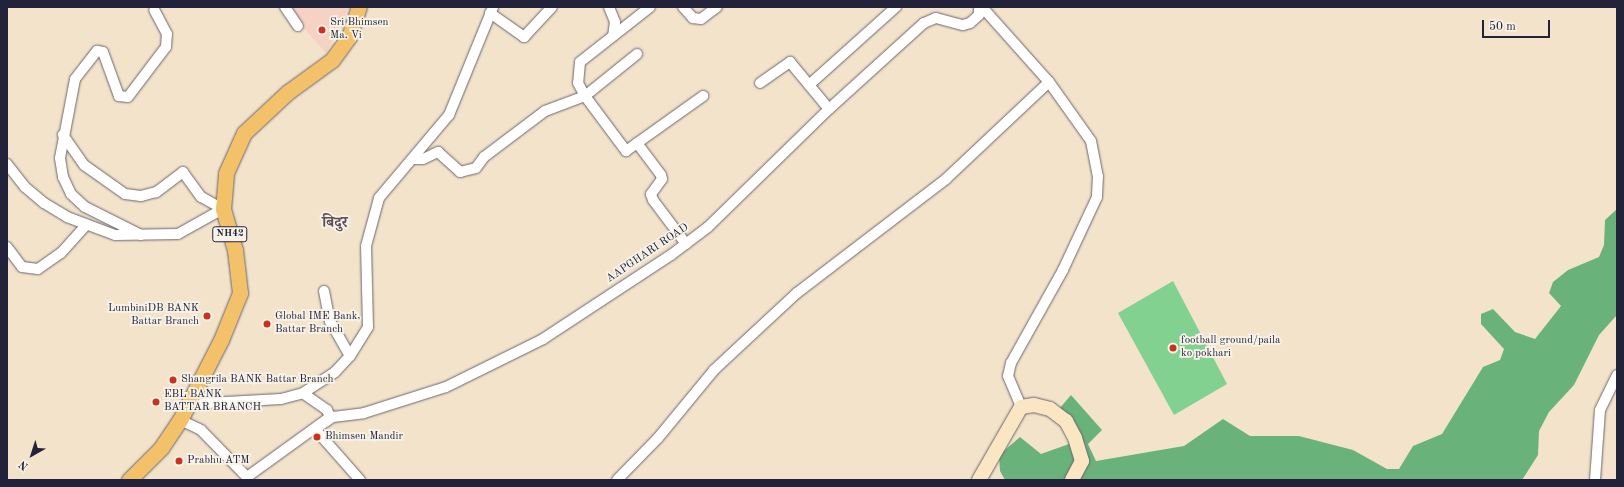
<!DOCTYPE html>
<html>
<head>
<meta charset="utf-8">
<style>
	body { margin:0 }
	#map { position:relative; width:1624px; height:487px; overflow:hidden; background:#f3e3cb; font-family:"Old Standard TT","Noto Serif Devanagari",serif }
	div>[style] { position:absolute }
	.built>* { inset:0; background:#f6d2c4 }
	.green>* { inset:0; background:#82d191 }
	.forest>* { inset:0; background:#69b37b }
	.roads { filter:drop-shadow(0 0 1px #6b666d) drop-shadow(0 0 1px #6b666d) }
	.street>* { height:10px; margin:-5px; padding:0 5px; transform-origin:5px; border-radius:5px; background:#fff }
	.secondary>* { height:14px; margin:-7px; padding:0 7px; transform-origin:7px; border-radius:7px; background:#fbe6c4 }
	.primary>* { height:15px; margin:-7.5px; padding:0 7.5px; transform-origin:7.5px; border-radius:7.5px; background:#f4c16b }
	.dots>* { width:11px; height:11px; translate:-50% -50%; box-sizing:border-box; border:2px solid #f7f3e8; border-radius:50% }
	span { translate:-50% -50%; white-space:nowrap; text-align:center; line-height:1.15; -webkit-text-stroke:3.5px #f7f3e8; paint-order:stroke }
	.shield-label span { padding:1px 3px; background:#f7f3e8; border:1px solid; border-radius:3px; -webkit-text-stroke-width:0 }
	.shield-label { font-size:10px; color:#22223b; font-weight:700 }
	.poi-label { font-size:11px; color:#22223b }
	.left { translate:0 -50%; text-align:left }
	.right { translate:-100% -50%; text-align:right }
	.street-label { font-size:11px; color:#22223b }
	.district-label { font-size:15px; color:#604d57; font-weight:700 }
	.frame { position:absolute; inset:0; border:8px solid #22223b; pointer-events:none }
	.north { position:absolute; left:12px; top:435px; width:40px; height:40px; -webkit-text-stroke:3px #f7f3e8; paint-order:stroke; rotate:219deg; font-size:11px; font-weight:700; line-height:16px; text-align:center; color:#22223b }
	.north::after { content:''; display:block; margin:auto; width:14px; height:18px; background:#22223b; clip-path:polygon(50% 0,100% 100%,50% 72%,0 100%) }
	.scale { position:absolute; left:1482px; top:20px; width:68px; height:18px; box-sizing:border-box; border:2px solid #22223b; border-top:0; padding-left:5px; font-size:12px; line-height:14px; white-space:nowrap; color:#22223b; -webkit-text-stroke:3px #f7f3e8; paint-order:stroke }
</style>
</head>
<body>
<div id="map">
	<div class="built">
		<div style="clip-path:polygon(285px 7px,349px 7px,326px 53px)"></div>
	</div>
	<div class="green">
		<div style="clip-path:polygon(1173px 281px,1227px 384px,1174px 415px,1118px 313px)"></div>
	</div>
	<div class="forest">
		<div style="clip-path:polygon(1617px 209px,1617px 315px,1599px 335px,1574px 385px,1549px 412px,1539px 431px,1538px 455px,1522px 480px,1005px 480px,1000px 471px,999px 455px,1020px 437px,1041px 454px,1069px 444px,1059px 409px,1071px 395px,1102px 430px,1088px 444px,1096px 461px,1184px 446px,1223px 419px,1250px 436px,1299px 436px,1353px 450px,1387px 469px,1399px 469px,1413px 446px,1442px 434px,1483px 367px,1500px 360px,1504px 349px,1481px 324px,1481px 314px,1493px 309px,1515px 332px,1535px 339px,1561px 306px,1549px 293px,1553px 282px,1568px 270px,1599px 257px,1604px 245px,1605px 220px)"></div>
	</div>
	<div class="roads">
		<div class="street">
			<div style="left:285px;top:7px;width:23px;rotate:56deg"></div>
			<div style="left:609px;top:7px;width:16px;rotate:68deg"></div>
			<div style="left:615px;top:22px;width:14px;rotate:98deg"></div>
			<div style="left:650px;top:7px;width:89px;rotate:141.8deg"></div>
			<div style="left:580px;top:62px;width:21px;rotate:95deg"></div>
			<div style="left:578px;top:83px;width:15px;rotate:62deg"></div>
			<div style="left:585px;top:96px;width:69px;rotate:53.3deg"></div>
			<div style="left:626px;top:151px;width:95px;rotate:-35.5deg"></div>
			<div style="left:683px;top:7px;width:15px;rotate:48deg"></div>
			<div style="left:693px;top:18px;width:8px;rotate:7deg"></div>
			<div style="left:701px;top:19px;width:20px;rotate:-37deg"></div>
			<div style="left:982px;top:7px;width:101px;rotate:48.2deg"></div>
			<div style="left:1049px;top:82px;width:72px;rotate:54.6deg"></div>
			<div style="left:1091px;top:141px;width:36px;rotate:79deg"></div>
			<div style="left:1098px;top:176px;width:21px;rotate:93deg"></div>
			<div style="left:1097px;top:197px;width:81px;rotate:115deg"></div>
			<div style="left:1063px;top:270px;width:107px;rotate:119.2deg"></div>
			<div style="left:1011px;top:363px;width:13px;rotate:103deg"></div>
			<div style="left:1008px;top:376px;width:34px;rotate:67deg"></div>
			<div style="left:490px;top:13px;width:42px;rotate:35.2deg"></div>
			<div style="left:524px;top:37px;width:41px;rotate:-47deg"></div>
			<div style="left:760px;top:83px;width:37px;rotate:-35deg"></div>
			<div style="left:790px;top:62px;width:61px;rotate:50.3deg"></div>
			<div style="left:809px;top:85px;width:117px;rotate:-41.9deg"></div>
			<div style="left:637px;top:143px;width:40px;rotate:53deg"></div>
			<div style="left:661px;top:175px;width:4px;rotate:76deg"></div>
			<div style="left:662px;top:179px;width:19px;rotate:126deg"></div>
			<div style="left:651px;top:194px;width:6px;rotate:72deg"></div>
			<div style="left:653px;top:200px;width:55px;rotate:53.1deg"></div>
			<div style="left:413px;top:159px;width:10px"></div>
			<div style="left:423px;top:159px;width:17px;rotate:-25deg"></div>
			<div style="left:438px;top:152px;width:30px;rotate:42deg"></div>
			<div style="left:460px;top:172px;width:16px;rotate:-14deg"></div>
			<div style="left:476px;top:168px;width:14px;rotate:-54deg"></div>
			<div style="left:484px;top:157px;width:76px;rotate:-37deg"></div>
			<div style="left:545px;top:111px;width:43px;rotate:-20.6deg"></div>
			<div style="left:585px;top:96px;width:67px;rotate:-38.9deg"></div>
			<div style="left:7px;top:164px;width:29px;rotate:52deg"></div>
			<div style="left:25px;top:187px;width:25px;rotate:40deg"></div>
			<div style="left:44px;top:203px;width:27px;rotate:31deg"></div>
			<div style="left:67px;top:217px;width:51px;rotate:20.6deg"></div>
			<div style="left:115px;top:235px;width:63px;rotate:-0.9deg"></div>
			<div style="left:178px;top:234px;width:51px;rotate:-29.1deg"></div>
			<div style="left:223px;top:209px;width:25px;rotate:-151deg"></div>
			<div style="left:201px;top:197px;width:31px;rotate:-126deg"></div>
			<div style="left:183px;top:172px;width:34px;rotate:143deg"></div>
			<div style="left:156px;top:192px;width:16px;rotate:165deg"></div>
			<div style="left:141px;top:196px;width:16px;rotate:-173deg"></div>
			<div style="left:125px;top:194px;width:50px;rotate:-144.7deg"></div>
			<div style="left:84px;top:165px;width:37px;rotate:-125deg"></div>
			<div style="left:141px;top:235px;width:63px;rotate:-153.4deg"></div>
			<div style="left:85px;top:207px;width:19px;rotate:-137deg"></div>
			<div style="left:71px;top:194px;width:19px;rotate:-115deg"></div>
			<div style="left:63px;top:177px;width:19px;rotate:-99deg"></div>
			<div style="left:60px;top:158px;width:80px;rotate:-79.2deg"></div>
			<div style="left:75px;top:79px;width:36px;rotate:-52deg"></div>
			<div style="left:97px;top:51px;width:6px;rotate:9deg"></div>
			<div style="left:103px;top:52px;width:47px;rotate:70deg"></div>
			<div style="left:119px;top:96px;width:9px;rotate:6deg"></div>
			<div style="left:128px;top:97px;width:63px;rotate:-52.8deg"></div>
			<div style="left:166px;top:47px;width:13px;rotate:-86deg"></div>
			<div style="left:167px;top:34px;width:27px;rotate:-118deg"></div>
			<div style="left:7px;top:247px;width:25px;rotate:53deg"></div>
			<div style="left:22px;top:267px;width:16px;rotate:7deg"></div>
			<div style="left:38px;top:269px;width:28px;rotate:-35deg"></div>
			<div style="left:61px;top:253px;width:38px;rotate:-48deg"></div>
			<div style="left:324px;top:291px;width:31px;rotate:79deg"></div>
			<div style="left:330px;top:321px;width:40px;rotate:60.3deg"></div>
			<div style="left:189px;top:404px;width:92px;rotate:-3.1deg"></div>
			<div style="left:281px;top:399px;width:23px;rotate:-15deg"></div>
			<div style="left:303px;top:393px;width:38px;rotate:-33deg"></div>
			<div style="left:335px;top:372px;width:22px;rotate:-47deg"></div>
			<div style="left:350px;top:356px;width:34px;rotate:-58deg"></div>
			<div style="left:368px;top:327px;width:81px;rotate:-91.4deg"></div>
			<div style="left:366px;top:246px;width:50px;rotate:-74.8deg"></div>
			<div style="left:379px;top:198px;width:109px;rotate:-49.9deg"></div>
			<div style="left:449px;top:115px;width:117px;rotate:-67.8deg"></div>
			<div style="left:180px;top:420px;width:23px;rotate:25deg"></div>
			<div style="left:201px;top:430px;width:66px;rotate:45.6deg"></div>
			<div style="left:247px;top:477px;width:102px;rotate:-35.9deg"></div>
			<div style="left:330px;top:417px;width:8px;rotate:-113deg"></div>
			<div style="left:327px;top:410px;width:29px;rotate:-145deg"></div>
			<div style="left:315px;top:429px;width:22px;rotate:-34deg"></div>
			<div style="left:333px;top:417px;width:31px;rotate:-7deg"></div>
			<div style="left:364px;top:413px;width:86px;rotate:-17.6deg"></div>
			<div style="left:446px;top:387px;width:108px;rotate:-26.3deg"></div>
			<div style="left:543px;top:339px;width:153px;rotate:-33.3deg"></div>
			<div style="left:671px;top:255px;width:46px;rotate:-37.1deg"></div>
			<div style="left:708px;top:227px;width:169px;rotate:-44.3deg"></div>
			<div style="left:829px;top:109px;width:128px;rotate:-42.2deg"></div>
			<div style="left:924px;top:23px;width:13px;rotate:-23deg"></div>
			<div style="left:936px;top:18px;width:28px;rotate:15deg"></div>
			<div style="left:963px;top:25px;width:7px;rotate:-16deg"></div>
			<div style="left:970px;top:23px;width:12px;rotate:-42deg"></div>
			<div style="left:979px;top:15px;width:8px;rotate:-90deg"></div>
			<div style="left:315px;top:429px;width:68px;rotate:48.6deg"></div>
			<div style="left:617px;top:480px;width:59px;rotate:-45.7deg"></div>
			<div style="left:658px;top:438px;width:88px;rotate:-50.5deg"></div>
			<div style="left:714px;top:370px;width:113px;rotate:-42.9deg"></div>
			<div style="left:797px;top:293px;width:188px;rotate:-37.4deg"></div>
			<div style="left:946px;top:179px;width:141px;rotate:-43.3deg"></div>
			<div style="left:1595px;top:480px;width:70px;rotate:-85.9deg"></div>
			<div style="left:1600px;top:410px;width:39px;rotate:-64deg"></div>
		</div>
		<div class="secondary">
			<div style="left:979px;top:480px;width:84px;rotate:-60.1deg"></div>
			<div style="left:1021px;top:407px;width:13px;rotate:-9deg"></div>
			<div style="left:1034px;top:405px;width:16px;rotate:14deg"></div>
			<div style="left:1050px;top:409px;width:20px;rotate:37deg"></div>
			<div style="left:1066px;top:421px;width:19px;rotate:62deg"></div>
			<div style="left:1075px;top:438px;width:24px;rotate:73deg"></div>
			<div style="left:1082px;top:461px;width:21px;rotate:118deg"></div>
		</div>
		<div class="primary">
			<div style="left:129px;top:480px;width:45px;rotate:-45deg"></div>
			<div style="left:161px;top:448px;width:34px;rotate:-56deg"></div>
			<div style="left:180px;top:420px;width:90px;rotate:-62.9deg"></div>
			<div style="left:221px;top:340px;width:51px;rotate:-68deg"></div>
			<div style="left:240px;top:293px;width:43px;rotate:-96.6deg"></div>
			<div style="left:235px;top:250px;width:43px;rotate:-106.3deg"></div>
			<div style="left:223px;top:209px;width:36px;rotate:-85deg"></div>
			<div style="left:226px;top:173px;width:44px;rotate:-65.8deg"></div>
			<div style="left:244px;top:133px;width:60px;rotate:-43deg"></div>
			<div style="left:288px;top:92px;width:54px;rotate:-36deg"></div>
			<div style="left:332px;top:60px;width:29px;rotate:-54deg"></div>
			<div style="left:349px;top:37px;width:32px;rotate:-72deg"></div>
		</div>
	</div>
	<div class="dots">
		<div style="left:322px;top:30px;background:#c8321e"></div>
		<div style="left:207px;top:316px;background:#c8321e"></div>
		<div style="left:267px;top:324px;background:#c8321e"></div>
		<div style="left:1173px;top:348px;background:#c8321e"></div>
		<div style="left:173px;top:380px;background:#c8321e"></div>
		<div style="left:156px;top:402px;background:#c8321e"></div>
		<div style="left:317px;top:437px;background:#c8321e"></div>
		<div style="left:179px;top:461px;background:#c8321e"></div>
	</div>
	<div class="shield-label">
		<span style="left:230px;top:234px">NH42</span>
	</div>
	<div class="poi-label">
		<span class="left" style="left:330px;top:30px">Sri Bhimsen<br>Ma. Vi</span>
		<span class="right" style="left:199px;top:316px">LumbiniDB BANK<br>Battar Branch</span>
		<span class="left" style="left:275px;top:324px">Global IME Bank,<br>Battar Branch</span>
		<span class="left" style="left:1181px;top:348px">football ground/paila<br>ko pokhari</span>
		<span class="left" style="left:181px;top:380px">Shangrila BANK Battar Branch</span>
		<span class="left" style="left:164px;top:402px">EBL BANK<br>BATTAR BRANCH</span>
		<span class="left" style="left:325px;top:437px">Bhimsen Mandir</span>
		<span class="left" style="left:187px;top:461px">Prabhu ATM</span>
	</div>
	<div class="street-label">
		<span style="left:648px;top:254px;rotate:-34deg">AAPGHARI ROAD</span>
	</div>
	<div class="district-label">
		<span style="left:335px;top:224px">बिदुर</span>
	</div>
	<div class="frame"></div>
	<div class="north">N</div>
	<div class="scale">50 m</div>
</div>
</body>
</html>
